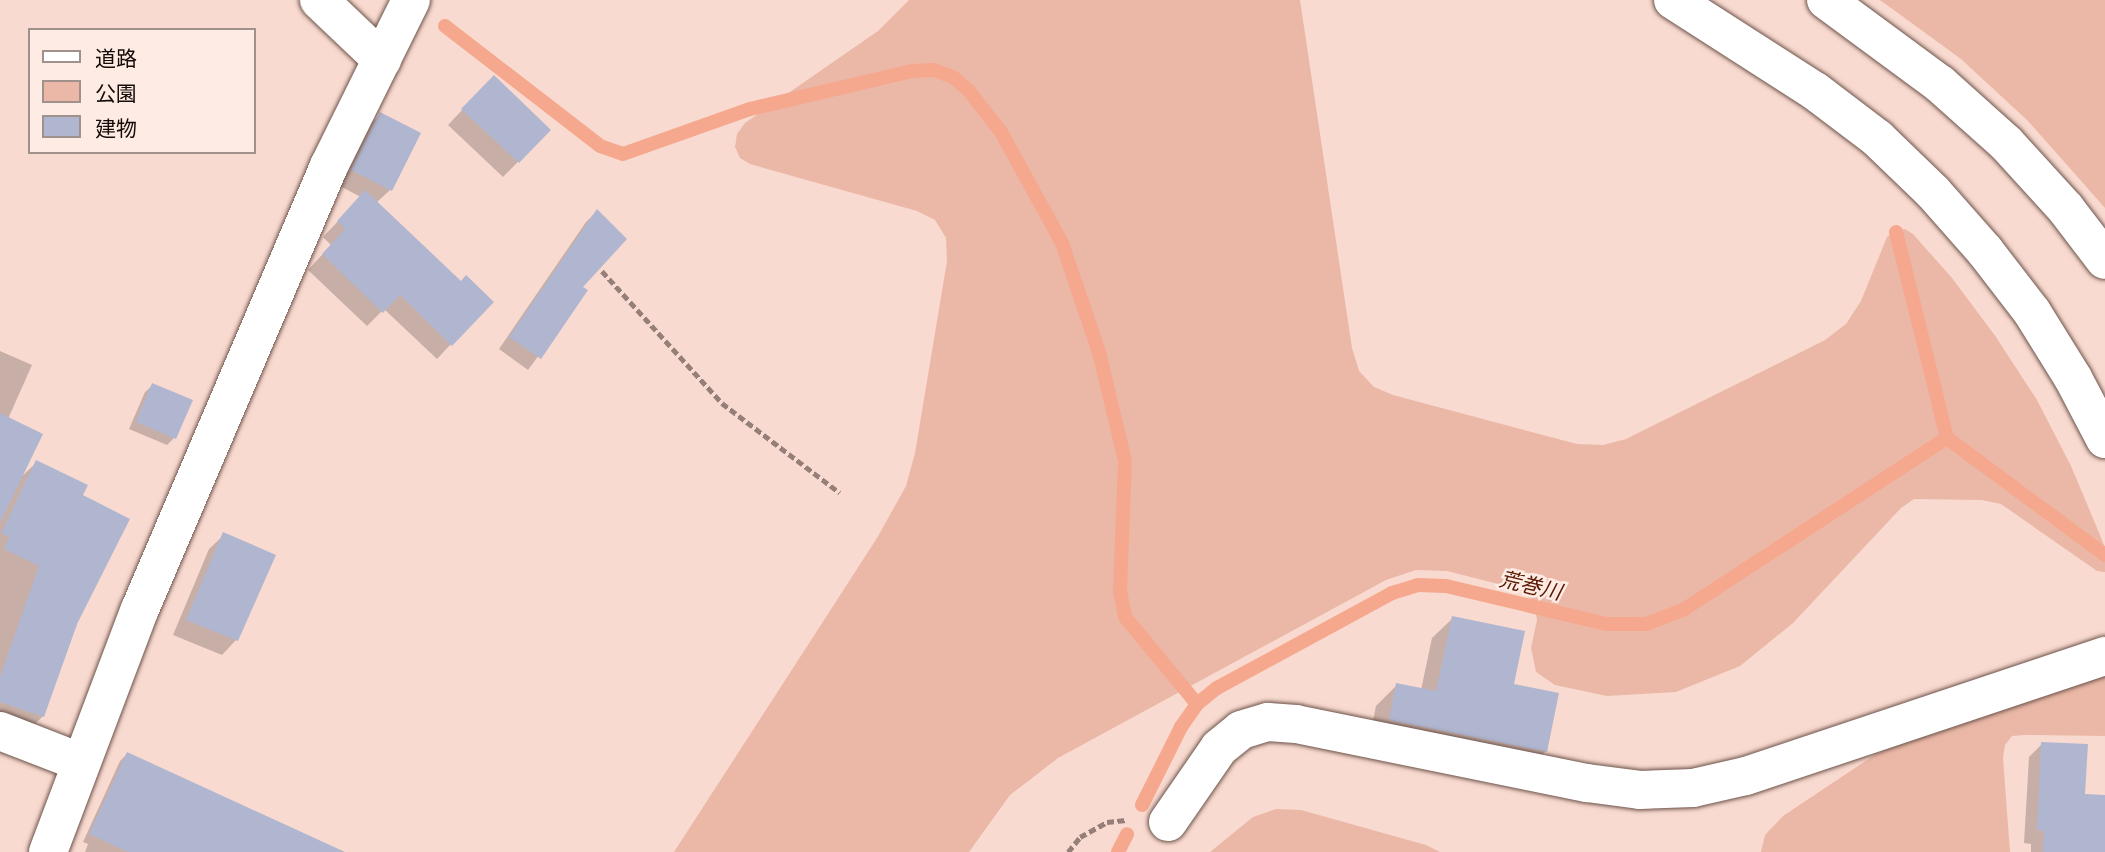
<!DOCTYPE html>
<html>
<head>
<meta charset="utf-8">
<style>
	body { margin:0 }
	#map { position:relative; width:2105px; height:852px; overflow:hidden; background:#f9dad0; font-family:Literata,"Noto Sans JP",serif }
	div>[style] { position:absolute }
	.green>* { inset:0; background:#ebb8a7 }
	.shadow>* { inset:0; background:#0003 }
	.stream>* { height:14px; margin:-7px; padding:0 7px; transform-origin:7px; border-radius:7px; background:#f5a88e }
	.building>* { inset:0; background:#b0b6d0 }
	.path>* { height:4.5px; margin-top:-2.25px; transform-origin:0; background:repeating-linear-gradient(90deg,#957f78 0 7px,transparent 0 10.5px) }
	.roads { filter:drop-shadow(0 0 2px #6c534a) drop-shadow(0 0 2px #6c534a) }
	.street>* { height:38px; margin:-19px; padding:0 19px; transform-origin:19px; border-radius:19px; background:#fff }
	.secondary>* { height:38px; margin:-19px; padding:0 19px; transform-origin:19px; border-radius:19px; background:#fff }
	.highway>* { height:38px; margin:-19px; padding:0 19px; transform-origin:19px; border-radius:19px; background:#fff }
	span { translate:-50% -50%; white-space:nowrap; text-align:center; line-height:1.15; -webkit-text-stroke:5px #fdebe4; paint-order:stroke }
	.water-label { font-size:21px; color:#591700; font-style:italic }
	.legend { position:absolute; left:28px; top:28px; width:228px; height:126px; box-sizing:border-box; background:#fdebe4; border:2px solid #a0918c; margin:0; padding:9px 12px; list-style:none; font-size:21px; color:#150b08 }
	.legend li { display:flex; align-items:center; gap:14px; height:35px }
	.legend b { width:35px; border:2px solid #a0918c }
</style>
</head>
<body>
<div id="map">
	<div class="green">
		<div style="clip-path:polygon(909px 0,1300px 0,1352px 348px,1359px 371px,1374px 387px,1393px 395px,1577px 444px,1603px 445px,1626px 439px,1825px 340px,1846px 324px,1861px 301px,1887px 237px,1895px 230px,1905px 229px,1913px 234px,1952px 278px,1996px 337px,2037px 400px,2071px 466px,2100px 535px,2105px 548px,2105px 572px,2097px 571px,2001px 504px,1982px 500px,1914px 499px,1901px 508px,1793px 623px,1740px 666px,1676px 692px,1607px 696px,1555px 685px,1536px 672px,1531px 648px,1537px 620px,1534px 601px,1518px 589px,1447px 571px,1416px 570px,1386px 580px,1058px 758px,1010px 795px,969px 852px,674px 852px,877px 538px,906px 486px,915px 453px,947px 261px,946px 238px,935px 220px,917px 211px,750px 164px,740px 158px,735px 147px,737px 134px,745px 123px,878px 31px)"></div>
		<div style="clip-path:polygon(1880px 0,2105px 0,2105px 208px,2028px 121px,1961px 59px)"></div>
		<div style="clip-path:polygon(2105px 676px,2105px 736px,2024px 735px,2012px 736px,2005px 745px,2003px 758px,2010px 852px,1761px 852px,1765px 835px,1783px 816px,1876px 754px,1917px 737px)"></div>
		<div style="clip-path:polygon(1276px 809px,1301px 810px,1426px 845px,1440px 852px,1210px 852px,1253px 817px)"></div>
	</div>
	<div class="shadow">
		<div style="clip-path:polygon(479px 92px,549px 130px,503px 177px,448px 125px)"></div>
		<div style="clip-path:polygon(380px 115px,390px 190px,376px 203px,451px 344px,437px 359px,384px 309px,367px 326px,308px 270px,331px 245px,323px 237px,361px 197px,338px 185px,365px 129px)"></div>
		<div style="clip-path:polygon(597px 211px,580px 287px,586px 291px,528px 370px,499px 349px,586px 222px)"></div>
		<div style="clip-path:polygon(0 351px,32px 365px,8px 419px,20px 478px,37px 462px,80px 496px,77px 624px,43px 716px,28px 731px,0 721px)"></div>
		<div style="clip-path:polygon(153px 385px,174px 438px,167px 445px,129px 429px,145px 392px)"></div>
		<div style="clip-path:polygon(224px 535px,273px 556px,236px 640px,222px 655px,173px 635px,209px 549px)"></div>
		<div style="clip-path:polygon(1453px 618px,1512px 685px,1557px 694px,1545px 752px,1524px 772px,1369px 741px,1376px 706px,1397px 685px,1421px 690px,1432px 638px)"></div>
		<div style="clip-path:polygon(2042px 744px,2083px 796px,2105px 797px,2105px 852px,2031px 852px,2031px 844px,2024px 843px,2029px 757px)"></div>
		<div style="clip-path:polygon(127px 754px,341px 852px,85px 852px,88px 844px,83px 842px,120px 761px)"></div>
	</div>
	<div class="stream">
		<div style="left:445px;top:26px;width:196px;rotate:37.7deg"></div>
		<div style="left:600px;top:146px;width:24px;rotate:19deg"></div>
		<div style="left:623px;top:154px;width:135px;rotate:-19.5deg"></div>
		<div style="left:750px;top:109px;width:166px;rotate:-13.2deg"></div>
		<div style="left:912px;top:71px;width:21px;rotate:-3deg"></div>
		<div style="left:933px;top:70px;width:21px;rotate:19deg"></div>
		<div style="left:953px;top:77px;width:21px;rotate:41deg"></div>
		<div style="left:969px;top:91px;width:52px;rotate:52deg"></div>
		<div style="left:1001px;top:132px;width:127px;rotate:61.2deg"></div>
		<div style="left:1062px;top:243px;width:115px;rotate:71.3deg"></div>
		<div style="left:1099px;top:352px;width:112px;rotate:76.6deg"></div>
		<div style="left:1125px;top:461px;width:130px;rotate:92.2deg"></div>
		<div style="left:1120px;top:591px;width:26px;rotate:79deg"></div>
		<div style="left:1125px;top:617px;width:113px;rotate:50.4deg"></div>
		<div style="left:1896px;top:232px;width:212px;rotate:76.1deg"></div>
		<div style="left:1947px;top:438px;width:197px;rotate:36.5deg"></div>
		<div style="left:1142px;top:805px;width:87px;rotate:-63.4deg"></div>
		<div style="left:1181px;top:727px;width:28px;rotate:-55deg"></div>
		<div style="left:1197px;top:704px;width:26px;rotate:-39deg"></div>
		<div style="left:1217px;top:688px;width:199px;rotate:-28.5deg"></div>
		<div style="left:1392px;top:593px;width:27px;rotate:-17deg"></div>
		<div style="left:1418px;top:585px;width:28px;rotate:2deg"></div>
		<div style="left:1446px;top:586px;width:165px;rotate:13.3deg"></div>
		<div style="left:1607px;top:624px;width:39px"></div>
		<div style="left:1646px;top:624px;width:40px;rotate:-21deg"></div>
		<div style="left:1683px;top:610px;width:315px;rotate:-33.1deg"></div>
		<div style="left:1118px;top:852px;width:20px;rotate:-63deg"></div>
	</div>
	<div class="building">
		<div style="clip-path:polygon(494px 75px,551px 130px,519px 163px,461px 109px)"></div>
		<div style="clip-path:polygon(380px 112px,421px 133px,392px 191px,351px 170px)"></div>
		<div style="clip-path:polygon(365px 190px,461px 281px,466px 275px,494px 302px,452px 346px,400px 295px,383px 313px,322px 254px,345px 229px,337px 221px)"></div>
		<div style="clip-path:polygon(597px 209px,627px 239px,583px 287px,588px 290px,541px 359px,509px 337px)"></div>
		<div style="clip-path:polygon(152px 383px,193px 400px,176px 439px,136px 422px)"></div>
		<div style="clip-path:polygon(0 413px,43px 434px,0 523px)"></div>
		<div style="clip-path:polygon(36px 460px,88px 485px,83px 495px,130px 519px,77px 624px,44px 717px,0 702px,0 677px,39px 566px,4px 549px,9px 537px,1px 533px)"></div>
		<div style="clip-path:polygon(223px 532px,276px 555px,238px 641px,186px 620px)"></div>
		<div style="clip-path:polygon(1452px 616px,1525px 631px,1514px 684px,1559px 693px,1547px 752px,1389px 720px,1396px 683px,1436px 691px)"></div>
		<div style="clip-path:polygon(2041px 742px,2088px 744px,2085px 794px,2105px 795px,2105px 852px,2043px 852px,2044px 831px,2037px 830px)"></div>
		<div style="clip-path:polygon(127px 752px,345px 852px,128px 852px,89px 834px)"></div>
	</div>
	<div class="path">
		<div style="left:602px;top:271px;width:178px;rotate:47.7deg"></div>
		<div style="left:722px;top:403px;width:148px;rotate:37.3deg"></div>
		<div style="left:1068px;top:852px;width:19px;rotate:-51deg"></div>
		<div style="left:1080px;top:837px;width:31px;rotate:-29deg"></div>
		<div style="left:1107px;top:822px;width:19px;rotate:-6deg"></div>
	</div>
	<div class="roads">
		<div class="street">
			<div style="left:319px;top:0;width:87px;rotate:43.6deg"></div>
			<div style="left:0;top:731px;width:86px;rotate:21.2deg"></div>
			<div style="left:1168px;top:822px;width:90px;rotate:-55.4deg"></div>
			<div style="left:1219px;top:748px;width:28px;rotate:-39deg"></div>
			<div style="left:1241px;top:730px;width:28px;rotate:-17deg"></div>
			<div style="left:1268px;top:722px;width:28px;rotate:4deg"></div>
			<div style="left:1296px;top:724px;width:297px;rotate:11.5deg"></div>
			<div style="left:1587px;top:783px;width:53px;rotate:7.5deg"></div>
			<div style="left:1640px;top:790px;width:53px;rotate:-2.2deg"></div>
			<div style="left:1693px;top:788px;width:54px;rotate:-12.8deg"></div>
			<div style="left:1746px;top:776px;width:379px;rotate:-18.5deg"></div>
			<div style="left:48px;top:852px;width:260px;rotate:-69.3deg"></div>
			<div style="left:140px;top:609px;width:482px;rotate:-66.9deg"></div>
			<div style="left:329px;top:166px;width:185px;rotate:-63.7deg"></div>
		</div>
		<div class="secondary">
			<div style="left:1673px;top:0;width:169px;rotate:32.7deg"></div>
			<div style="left:1815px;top:91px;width:78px;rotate:37.2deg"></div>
			<div style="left:1877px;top:138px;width:78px;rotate:44deg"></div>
			<div style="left:1933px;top:192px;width:79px;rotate:48.6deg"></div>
			<div style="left:1985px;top:251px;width:77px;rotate:52.4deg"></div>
			<div style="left:2032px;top:312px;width:78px;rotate:58.2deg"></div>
			<div style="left:2073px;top:378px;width:69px;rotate:62.3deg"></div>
		</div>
		<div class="highway">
			<div style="left:1826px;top:0;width:142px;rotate:36.4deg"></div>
			<div style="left:1940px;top:84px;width:89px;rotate:41.8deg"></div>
			<div style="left:2006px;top:143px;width:89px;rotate:47.7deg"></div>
			<div style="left:2066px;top:209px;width:64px;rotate:52.6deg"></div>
		</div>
	</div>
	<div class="water-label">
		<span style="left:1531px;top:584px;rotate:13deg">荒巻川</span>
	</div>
	<ul class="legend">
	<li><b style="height:9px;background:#fff"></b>道路</li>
	<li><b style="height:19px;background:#ebb8a7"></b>公園</li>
	<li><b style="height:19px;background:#b0b6d0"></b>建物</li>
	</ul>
</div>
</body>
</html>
